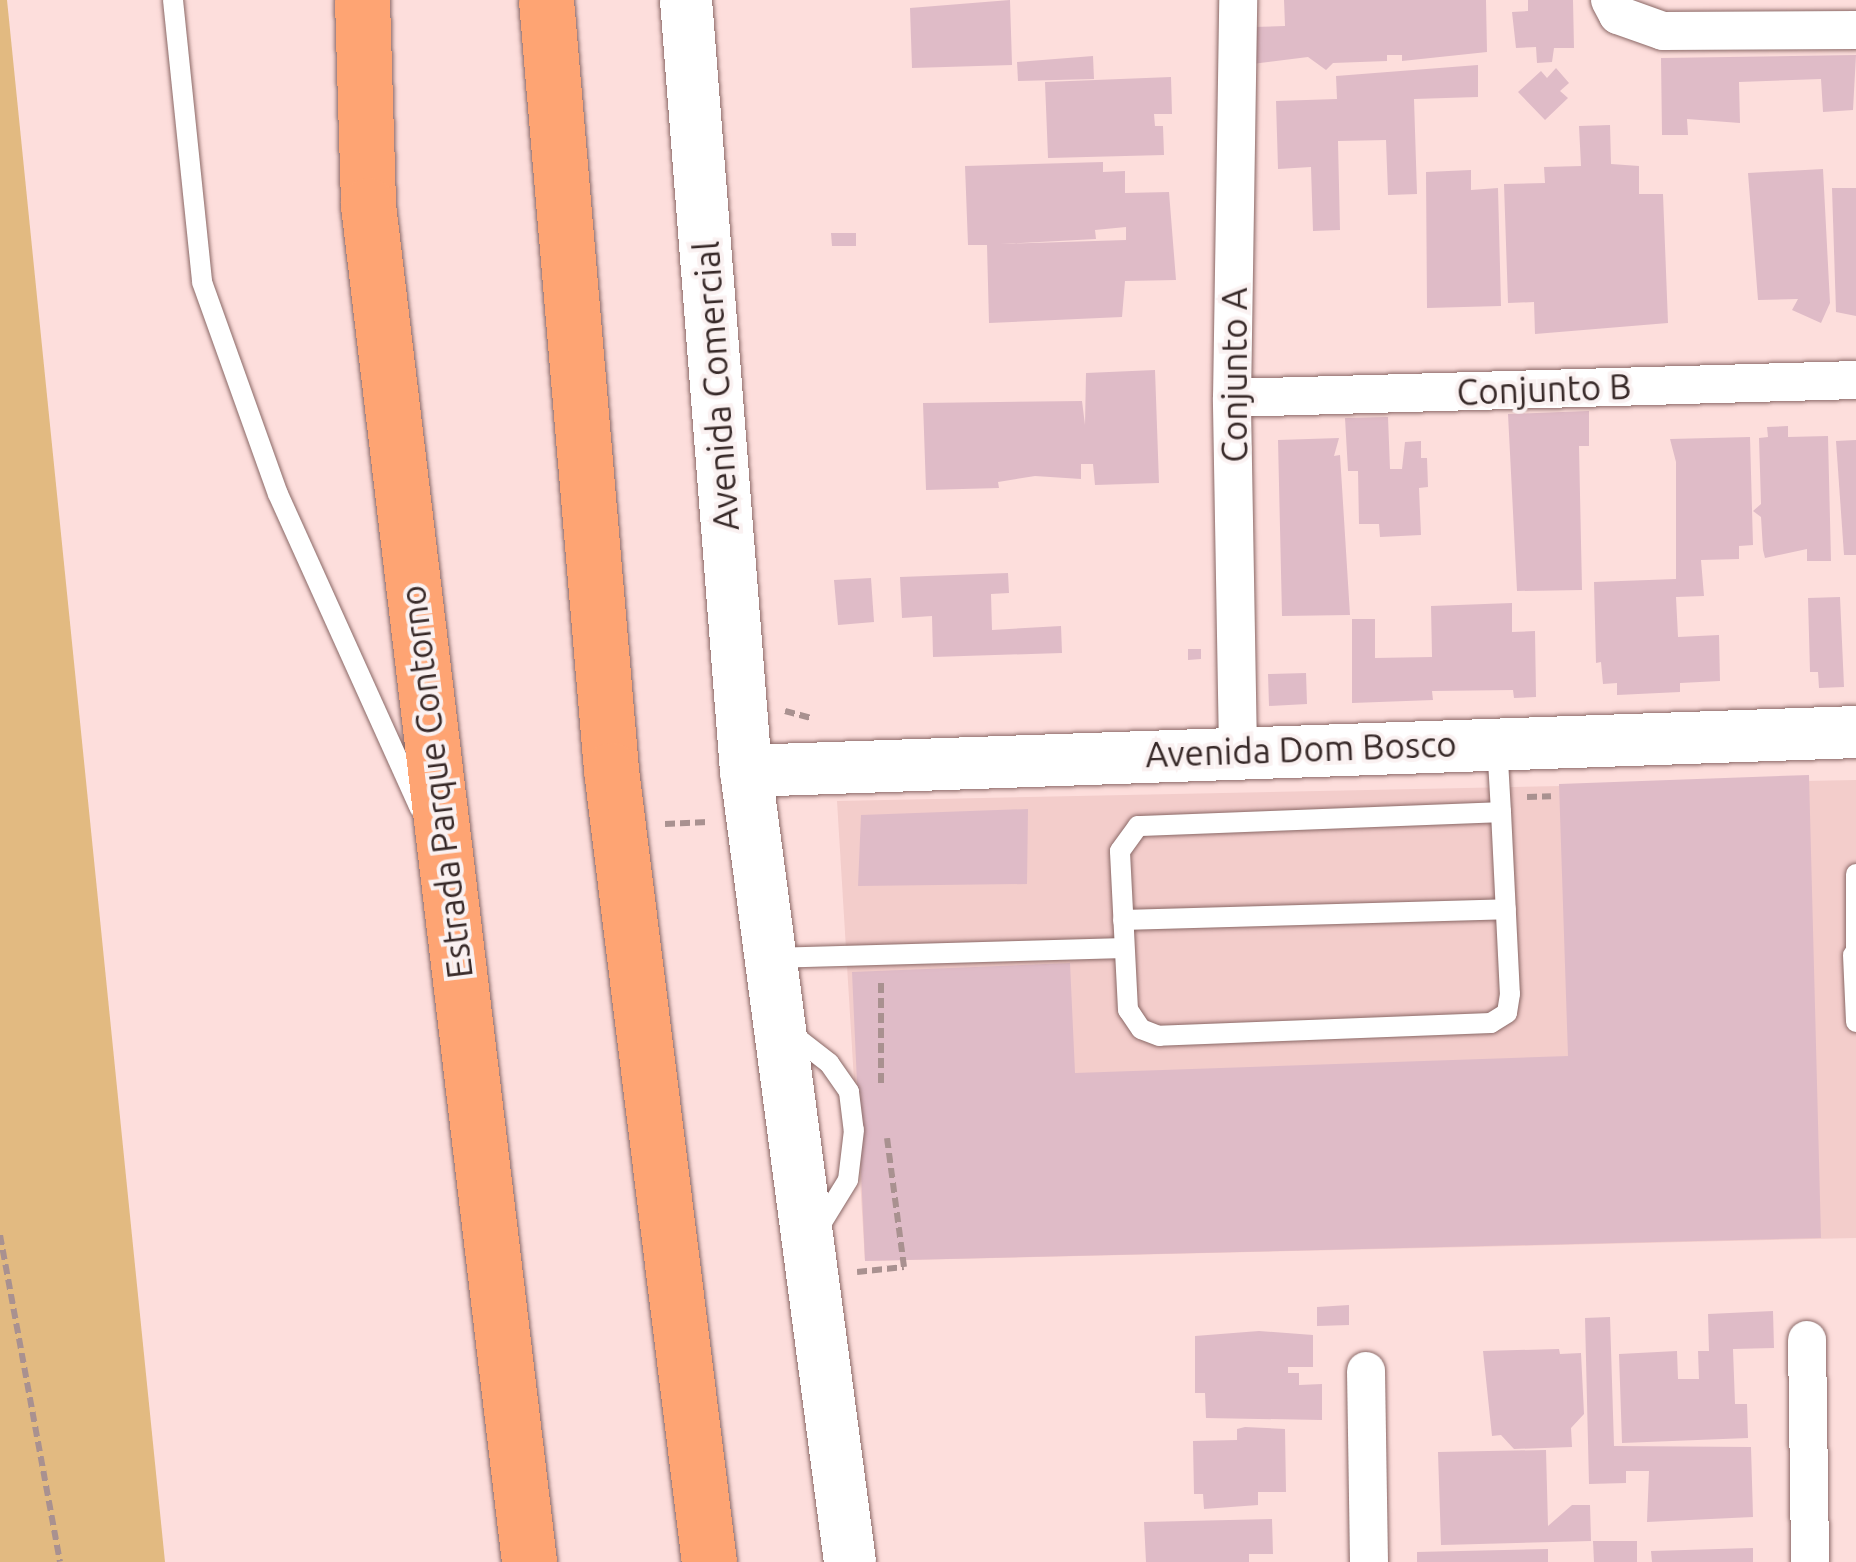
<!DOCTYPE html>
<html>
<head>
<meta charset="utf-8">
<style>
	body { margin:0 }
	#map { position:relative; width:1856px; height:1562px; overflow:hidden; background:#fddedc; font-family:Ubuntu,sans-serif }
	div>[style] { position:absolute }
	.built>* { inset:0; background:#f3cdcb }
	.green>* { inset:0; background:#e2ba81 }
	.building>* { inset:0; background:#dfbbc7 }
	.path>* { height:6px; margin-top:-3px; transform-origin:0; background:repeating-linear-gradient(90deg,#a99190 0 10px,transparent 0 15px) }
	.roads { filter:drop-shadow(0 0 2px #8a6866) drop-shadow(0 0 2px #8a6866) }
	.lane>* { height:20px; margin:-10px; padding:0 10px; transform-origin:10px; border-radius:10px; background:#fff }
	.street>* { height:38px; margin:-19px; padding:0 19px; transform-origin:19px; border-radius:19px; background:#fff }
	.secondary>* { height:52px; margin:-26px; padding:0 26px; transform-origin:26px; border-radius:26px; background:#fff }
	.highway>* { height:55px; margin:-27.5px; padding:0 27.5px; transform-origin:27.5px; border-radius:27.5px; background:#fea473 }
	span { translate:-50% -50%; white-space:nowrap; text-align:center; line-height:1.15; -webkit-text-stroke:8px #faf1f1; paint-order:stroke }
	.street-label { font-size:35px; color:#372928 }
</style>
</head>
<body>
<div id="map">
	<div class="built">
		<div style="clip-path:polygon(1856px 780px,1856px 1238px,865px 1261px,837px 801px)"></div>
	</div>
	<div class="green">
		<div style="clip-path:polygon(0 0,7px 0,165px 1562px,0 1562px)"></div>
	</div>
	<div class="building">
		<div style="clip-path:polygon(1010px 0,1012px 65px,912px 68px,910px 8px)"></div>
		<div style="clip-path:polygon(1284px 0,1486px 0,1487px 52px,1402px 61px,1402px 55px,1387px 55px,1387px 61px,1333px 63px,1326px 70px,1308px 57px,1252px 64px,1252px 27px,1285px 26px)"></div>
		<div style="clip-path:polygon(1528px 0,1573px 0,1574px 48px,1554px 48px,1552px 62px,1537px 63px,1536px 47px,1516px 48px,1512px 12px,1528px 11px)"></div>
		<div style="clip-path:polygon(1856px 55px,1853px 110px,1823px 112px,1821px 79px,1739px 82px,1740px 123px,1687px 119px,1688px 135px,1662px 135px,1661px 58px)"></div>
		<div style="clip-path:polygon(1093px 56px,1094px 79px,1018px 81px,1017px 62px)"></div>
		<div style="clip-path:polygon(1478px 65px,1478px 97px,1414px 99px,1417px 194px,1388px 195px,1386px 140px,1338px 141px,1340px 230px,1313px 231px,1311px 167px,1278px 169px,1276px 101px,1337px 99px,1336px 76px)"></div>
		<div style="clip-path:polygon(1556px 68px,1569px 83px,1560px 91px,1568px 98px,1545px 120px,1518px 92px,1541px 71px,1547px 78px)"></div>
		<div style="clip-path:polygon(1171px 77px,1172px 114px,1154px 114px,1155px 126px,1163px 126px,1164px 155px,1048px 158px,1045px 82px)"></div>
		<div style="clip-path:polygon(1610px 125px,1611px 164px,1639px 166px,1639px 194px,1663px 194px,1668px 323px,1535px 334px,1534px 302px,1508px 303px,1504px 184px,1545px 183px,1544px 167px,1581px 166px,1579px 126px)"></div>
		<div style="clip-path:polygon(evenodd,1103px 162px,1103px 172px,1125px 171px,1125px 193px,1169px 192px,1176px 280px,1125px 281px,1122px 317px,989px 323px,987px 245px,968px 245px,965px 166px,1103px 162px,1126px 227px,1126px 240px,1000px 244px,1096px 239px,1095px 230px,1126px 227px)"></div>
		<div style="clip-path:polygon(1823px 169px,1830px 303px,1821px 323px,1792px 310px,1798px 299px,1758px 300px,1748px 173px)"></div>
		<div style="clip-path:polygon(1471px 170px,1471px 190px,1498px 188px,1501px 306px,1427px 308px,1426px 172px)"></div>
		<div style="clip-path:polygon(1832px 188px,1856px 188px,1856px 316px,1836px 312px)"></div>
		<div style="clip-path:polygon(831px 233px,856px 233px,856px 246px,832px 246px)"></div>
		<div style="clip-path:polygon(1155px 370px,1159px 483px,1095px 485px,1093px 464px,1081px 464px,1081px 479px,1035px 476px,998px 482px,999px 488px,926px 490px,923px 403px,1082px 401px,1085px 425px,1086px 373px)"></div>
		<div style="clip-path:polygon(1589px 411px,1589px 446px,1579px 446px,1582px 590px,1517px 591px,1508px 414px)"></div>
		<div style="clip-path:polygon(1388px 417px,1390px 469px,1402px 469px,1405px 442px,1421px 441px,1421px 458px,1427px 458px,1428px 487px,1419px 488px,1421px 535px,1380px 537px,1379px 524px,1359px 524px,1358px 471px,1348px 471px,1345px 418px)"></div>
		<div style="clip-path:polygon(1788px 426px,1788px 437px,1828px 436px,1831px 561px,1807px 561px,1807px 549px,1765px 558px,1763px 550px,1761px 517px,1753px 511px,1761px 504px,1759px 438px,1768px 437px,1767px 427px)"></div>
		<div style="clip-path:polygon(1750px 437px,1753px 545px,1739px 546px,1739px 559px,1701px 560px,1704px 596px,1676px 597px,1678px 637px,1719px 635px,1720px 681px,1680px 683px,1680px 692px,1617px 695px,1617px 683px,1603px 684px,1601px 662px,1596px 663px,1594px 582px,1676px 579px,1676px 462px,1670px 439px)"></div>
		<div style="clip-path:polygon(1339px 438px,1334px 456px,1340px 455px,1350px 615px,1282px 616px,1278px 440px)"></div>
		<div style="clip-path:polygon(1856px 440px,1856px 555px,1844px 555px,1836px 441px)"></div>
		<div style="clip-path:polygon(1008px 573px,1009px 593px,991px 594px,992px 630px,1061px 626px,1062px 653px,933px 657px,932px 616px,902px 618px,900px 577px)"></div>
		<div style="clip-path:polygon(871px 578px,874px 622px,838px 625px,834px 580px)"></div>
		<div style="clip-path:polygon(1840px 597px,1844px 687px,1819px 688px,1818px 672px,1810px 672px,1808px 598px)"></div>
		<div style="clip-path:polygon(1512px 603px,1512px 632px,1535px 631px,1536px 697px,1514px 698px,1513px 690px,1432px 691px,1433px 700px,1352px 703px,1352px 619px,1375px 619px,1375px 658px,1432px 657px,1431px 606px)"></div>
		<div style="clip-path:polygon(1188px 649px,1201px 649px,1201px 659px,1188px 660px)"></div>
		<div style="clip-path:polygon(1306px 673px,1307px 704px,1269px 706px,1268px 674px)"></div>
		<div style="clip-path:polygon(1809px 775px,1821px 1238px,865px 1261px,852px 972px,1070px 963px,1075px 1073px,1568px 1056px,1559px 784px)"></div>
		<div style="clip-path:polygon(1028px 809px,1027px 884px,858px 886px,861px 815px)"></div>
		<div style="clip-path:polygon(1349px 1305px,1349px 1325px,1317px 1326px,1317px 1307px)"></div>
		<div style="clip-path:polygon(1773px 1311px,1774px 1348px,1733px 1349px,1735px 1404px,1747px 1404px,1748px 1438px,1622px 1443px,1619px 1354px,1677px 1351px,1678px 1379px,1699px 1379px,1698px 1351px,1709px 1351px,1708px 1314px)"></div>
		<div style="clip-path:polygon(1610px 1317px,1614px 1446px,1751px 1447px,1753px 1517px,1647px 1522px,1649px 1471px,1626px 1471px,1626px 1483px,1589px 1484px,1585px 1318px)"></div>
		<div style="clip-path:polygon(1259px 1331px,1313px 1335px,1313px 1367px,1288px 1367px,1288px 1373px,1299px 1373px,1299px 1385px,1322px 1384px,1322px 1420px,1206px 1418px,1205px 1393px,1195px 1393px,1195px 1336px)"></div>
		<div style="clip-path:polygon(1559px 1349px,1560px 1354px,1581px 1353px,1584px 1414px,1571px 1428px,1572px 1447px,1514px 1449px,1501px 1435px,1492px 1436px,1483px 1351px)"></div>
		<div style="clip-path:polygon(1245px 1427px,1285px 1429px,1286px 1492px,1258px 1492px,1258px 1505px,1204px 1509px,1203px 1494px,1194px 1494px,1193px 1441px,1237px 1440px,1237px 1429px)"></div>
		<div style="clip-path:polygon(1546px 1450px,1548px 1526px,1572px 1505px,1590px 1505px,1591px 1541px,1441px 1545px,1438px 1452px)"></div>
		<div style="clip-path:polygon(1272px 1519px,1273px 1554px,1249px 1554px,1249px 1562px,1146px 1562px,1144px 1522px)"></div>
		<div style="clip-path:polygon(1593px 1541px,1637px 1541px,1637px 1562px,1594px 1562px)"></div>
		<div style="clip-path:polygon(1753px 1548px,1753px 1562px,1652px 1562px,1651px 1551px)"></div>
		<div style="clip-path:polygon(1548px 1549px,1548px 1562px,1417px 1562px,1417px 1552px)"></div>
	</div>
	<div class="path">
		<div style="left:785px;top:711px;width:27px;rotate:15deg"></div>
		<div style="left:1527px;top:797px;width:24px;rotate:-2deg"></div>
		<div style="left:665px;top:824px;width:43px;rotate:-2.7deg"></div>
		<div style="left:881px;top:983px;width:103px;rotate:90deg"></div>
		<div style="left:0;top:1235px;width:332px;rotate:79.6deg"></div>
		<div style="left:857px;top:1272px;width:47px;rotate:-6.1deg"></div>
		<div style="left:904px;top:1267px;width:130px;rotate:-97.5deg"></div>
	</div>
	<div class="roads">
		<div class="lane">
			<div style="left:173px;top:0;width:283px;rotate:84.1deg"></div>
			<div style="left:202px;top:282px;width:225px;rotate:70.3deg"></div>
			<div style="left:278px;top:494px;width:345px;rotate:65.7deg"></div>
			<div style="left:1497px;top:743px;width:69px;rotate:86.7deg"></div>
			<div style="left:1501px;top:812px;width:182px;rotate:87.2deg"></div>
			<div style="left:1510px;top:994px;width:19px;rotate:99deg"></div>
			<div style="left:1507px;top:1013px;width:19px;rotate:148deg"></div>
			<div style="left:1491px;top:1023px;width:332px;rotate:177.8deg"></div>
			<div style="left:1159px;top:1036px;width:19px;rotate:-159deg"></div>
			<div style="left:1141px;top:1029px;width:23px;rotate:-124deg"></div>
			<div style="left:1128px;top:1010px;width:159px;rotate:-92.9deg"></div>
			<div style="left:1120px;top:851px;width:31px;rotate:-54deg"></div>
			<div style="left:1138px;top:826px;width:363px;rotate:-2.2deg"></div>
			<div style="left:1856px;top:874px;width:81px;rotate:90deg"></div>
			<div style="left:1123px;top:920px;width:383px;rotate:-1.6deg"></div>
			<div style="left:1853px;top:955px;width:67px;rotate:87.4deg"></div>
			<div style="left:771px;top:958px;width:353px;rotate:-1.6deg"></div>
			<div style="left:789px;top:1032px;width:51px;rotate:37.8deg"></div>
			<div style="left:829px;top:1063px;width:35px;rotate:55deg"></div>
			<div style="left:849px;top:1092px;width:38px;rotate:83deg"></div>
			<div style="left:854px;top:1130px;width:50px;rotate:96.8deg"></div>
			<div style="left:848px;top:1180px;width:61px;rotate:121.6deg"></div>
		</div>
		<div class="street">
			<div style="left:1610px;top:0;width:17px;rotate:62deg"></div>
			<div style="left:1618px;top:15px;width:48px;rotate:19.6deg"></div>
			<div style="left:1663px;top:31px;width:193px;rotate:-0.3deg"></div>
			<div style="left:1232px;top:398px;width:624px;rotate:-1.65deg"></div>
			<div style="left:1238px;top:750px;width:352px;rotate:-91deg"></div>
			<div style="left:1232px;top:398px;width:398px;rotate:-89.1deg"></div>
			<div style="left:1807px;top:1340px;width:222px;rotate:89.2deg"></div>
			<div style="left:1366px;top:1371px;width:191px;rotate:89.1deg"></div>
		</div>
		<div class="secondary">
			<div style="left:686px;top:0;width:773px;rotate:85.55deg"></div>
			<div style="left:746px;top:771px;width:798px;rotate:82.51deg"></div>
			<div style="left:746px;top:771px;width:1111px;rotate:-2.01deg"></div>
		</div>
		<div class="highway">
			<div style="left:362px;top:0;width:205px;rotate:88.3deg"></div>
			<div style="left:368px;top:205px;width:1367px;rotate:83.23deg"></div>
			<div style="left:546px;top:0;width:773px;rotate:85.17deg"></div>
			<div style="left:611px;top:770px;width:798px;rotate:82.95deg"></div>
		</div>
	</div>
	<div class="street-label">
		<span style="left:1234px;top:375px;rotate:-90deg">Conjunto A</span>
		<span style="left:716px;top:386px;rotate:-94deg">Avenida Comercial</span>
		<span style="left:1544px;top:389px;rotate:-2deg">Conjunto B</span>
		<span style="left:1301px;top:749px;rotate:-2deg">Avenida Dom Bosco</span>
		<span style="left:436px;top:782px;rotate:-97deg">Estrada Parque Contorno</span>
	</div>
</div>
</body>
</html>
